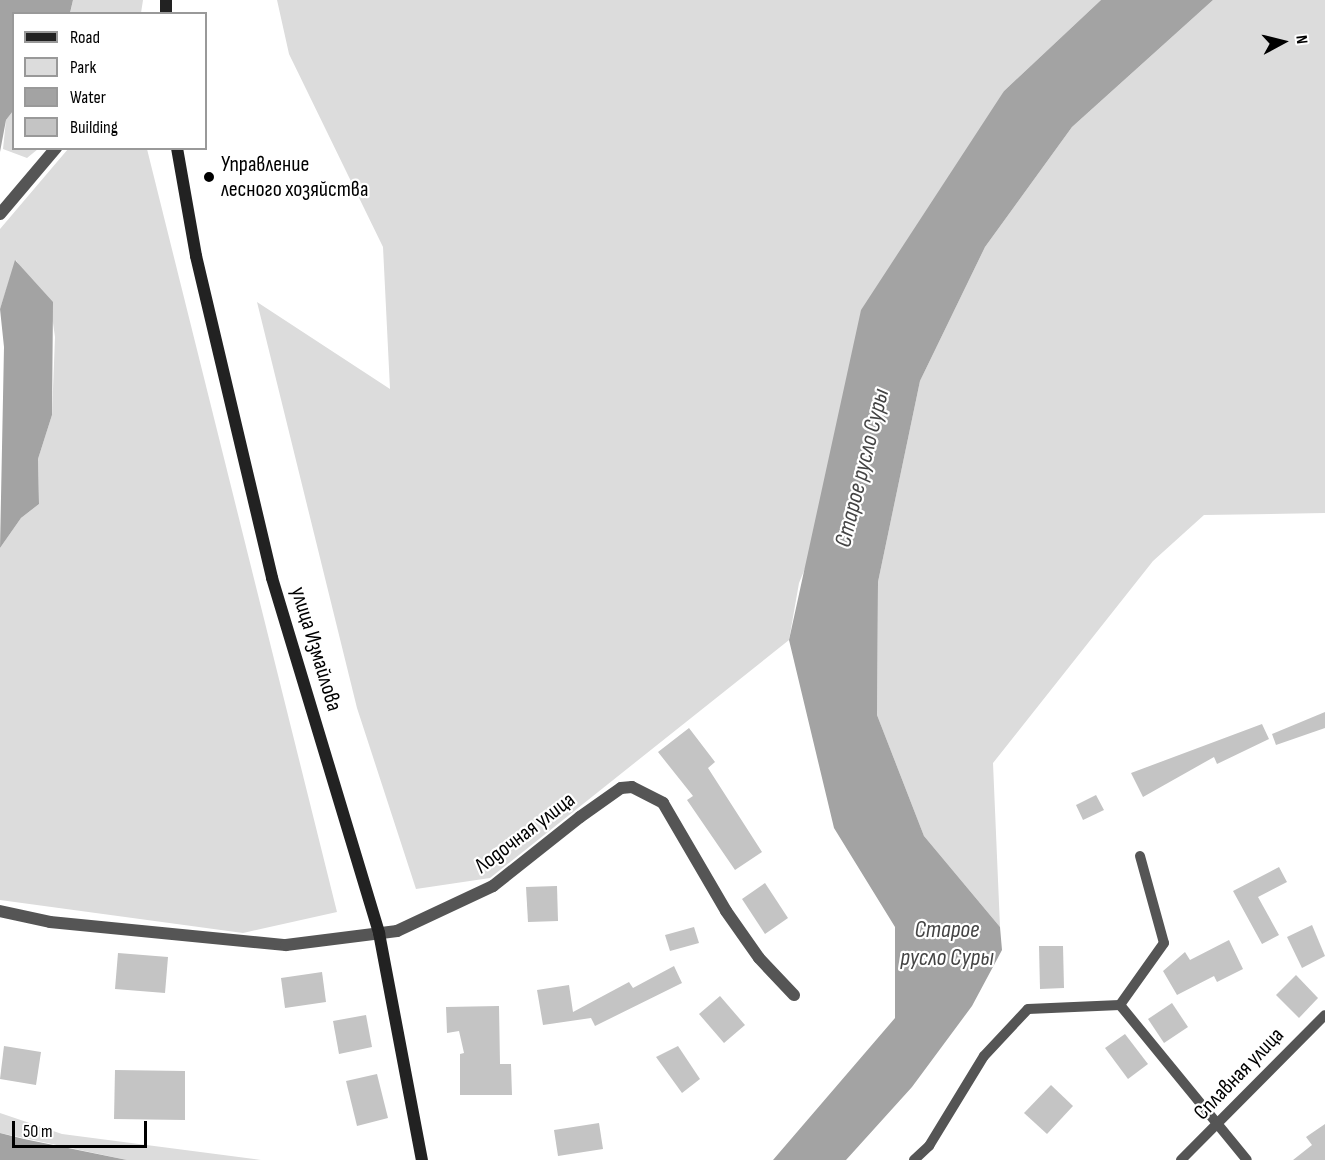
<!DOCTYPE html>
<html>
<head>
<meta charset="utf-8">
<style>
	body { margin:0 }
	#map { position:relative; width:1325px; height:1160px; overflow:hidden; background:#fff; font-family:"Sofia Sans Condensed",sans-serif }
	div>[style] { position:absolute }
	.green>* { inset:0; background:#dcdcdc }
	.water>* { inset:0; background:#a3a3a3 }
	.building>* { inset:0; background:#c4c4c4 }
	.service>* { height:10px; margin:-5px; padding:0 5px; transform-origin:5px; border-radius:5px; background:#555 }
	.minor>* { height:12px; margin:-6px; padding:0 6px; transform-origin:6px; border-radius:6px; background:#555 }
	.secondary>* { height:12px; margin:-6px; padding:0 6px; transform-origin:6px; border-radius:6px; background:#222 }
	.dots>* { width:16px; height:16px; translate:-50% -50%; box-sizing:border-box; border:3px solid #fff; border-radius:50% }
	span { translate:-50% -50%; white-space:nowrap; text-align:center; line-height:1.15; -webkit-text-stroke:4.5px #fff; paint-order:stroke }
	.poi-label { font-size:22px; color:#000 }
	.left { translate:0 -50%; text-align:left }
	.street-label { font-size:22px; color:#000 }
	.water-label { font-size:24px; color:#444; font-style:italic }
	.legend { position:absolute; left:12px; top:12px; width:195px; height:138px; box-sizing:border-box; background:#fff; border:2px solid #999; margin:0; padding:8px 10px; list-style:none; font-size:18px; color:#000 }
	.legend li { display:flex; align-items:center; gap:12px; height:30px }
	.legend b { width:30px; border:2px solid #999 }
	.north { position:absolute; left:1253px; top:12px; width:60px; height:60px; -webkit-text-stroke:4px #fff; paint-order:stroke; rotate:83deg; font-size:16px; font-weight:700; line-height:24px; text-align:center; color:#000 }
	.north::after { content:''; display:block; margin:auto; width:21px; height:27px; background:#000; clip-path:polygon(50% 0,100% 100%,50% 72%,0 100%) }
	.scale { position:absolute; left:12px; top:1121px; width:135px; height:27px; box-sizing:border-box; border:3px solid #000; border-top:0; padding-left:8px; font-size:18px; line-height:21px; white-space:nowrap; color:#000; -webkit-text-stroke:4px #fff; paint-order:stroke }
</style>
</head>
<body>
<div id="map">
	<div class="green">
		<div style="clip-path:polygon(73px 0,143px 0,141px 13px,70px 14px)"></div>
		<div style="clip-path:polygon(277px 0,1101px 0,1004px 91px,799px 583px,789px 640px,490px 878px,416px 889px,357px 708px,257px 302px,390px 389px,383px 247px,289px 54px)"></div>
		<div style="clip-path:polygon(1213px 0,1325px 0,1325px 513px,1204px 515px,1153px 561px,993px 763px,1000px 927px,924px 836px,877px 715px,878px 582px,920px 381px,985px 247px,1072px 127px)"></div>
		<div style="clip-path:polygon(13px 111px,14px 148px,38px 149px,27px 158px,3px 149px,6px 120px)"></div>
		<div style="clip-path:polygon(68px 149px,147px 149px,337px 912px,243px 933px,0 900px,0 548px,21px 518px,39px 504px,38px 459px,52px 415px,55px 337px,53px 323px,16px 260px,0 309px,0 229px)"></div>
		<div style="clip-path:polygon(0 1113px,62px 1134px,261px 1160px,127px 1160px,0 1133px)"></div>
	</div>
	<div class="water">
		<div style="clip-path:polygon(0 0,73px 0,70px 13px,14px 14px,13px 111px,6px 120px,0 152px)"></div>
		<div style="clip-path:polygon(1101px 0,1213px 0,1072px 127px,985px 247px,920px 381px,878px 582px,877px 715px,924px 836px,1000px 927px,1002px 950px,972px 1006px,912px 1087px,846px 1160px,773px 1160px,895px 1018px,895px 927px,834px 828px,789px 640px,861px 310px,1004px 91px)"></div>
		<div style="clip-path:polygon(15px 260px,53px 302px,52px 415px,38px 459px,39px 504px,21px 518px,0 548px,4px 347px,0 309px)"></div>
		<div style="clip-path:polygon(0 1133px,24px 1139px,127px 1160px,0 1160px)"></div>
	</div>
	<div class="building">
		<div style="clip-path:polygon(1325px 712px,1325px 728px,1276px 745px,1272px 734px)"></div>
		<div style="clip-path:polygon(1262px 724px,1269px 739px,1217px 764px,1214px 757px,1143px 797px,1131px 773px)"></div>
		<div style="clip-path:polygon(689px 728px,715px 762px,708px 768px,762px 852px,735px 870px,687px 800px,693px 796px,658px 752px)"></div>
		<div style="clip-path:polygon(1096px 795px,1104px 810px,1083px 820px,1076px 805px)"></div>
		<div style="clip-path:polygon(1279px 867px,1287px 882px,1258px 897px,1279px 935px,1262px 944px,1233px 891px)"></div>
		<div style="clip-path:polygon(765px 883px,788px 918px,765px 934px,742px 899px)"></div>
		<div style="clip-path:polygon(557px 886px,558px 921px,528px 922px,526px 887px)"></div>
		<div style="clip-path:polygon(1312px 925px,1325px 956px,1302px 968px,1287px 937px)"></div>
		<div style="clip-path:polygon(694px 927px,699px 943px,670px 951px,665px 935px)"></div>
		<div style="clip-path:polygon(1229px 940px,1243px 969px,1217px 982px,1214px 976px,1177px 995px,1163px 971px,1185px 952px,1190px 960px)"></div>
		<div style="clip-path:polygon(1039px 946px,1063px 946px,1064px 988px,1040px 989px)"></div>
		<div style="clip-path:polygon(118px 953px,168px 957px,165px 993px,115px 989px)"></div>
		<div style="clip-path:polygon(674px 966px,682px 983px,595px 1026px,591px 1018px,543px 1025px,537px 990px,569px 985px,573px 1012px,629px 982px,633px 988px)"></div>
		<div style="clip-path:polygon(322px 972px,326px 1002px,285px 1008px,281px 978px)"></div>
		<div style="clip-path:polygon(1296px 975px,1318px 998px,1299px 1018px,1276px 995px)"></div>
		<div style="clip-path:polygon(720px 996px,745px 1025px,724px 1043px,699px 1014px)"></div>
		<div style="clip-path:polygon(1172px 1003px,1188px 1027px,1164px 1043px,1148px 1019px)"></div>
		<div style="clip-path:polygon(499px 1006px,500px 1064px,511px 1064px,512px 1095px,460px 1095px,460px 1054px,464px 1053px,459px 1031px,447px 1033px,446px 1007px)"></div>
		<div style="clip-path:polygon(366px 1015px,372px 1047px,339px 1054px,333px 1021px)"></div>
		<div style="clip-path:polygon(1125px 1034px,1148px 1064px,1128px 1079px,1105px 1048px)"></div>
		<div style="clip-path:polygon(4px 1046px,41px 1052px,36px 1085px,0 1079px)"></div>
		<div style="clip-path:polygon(678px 1046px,700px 1079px,682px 1093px,656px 1057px)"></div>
		<div style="clip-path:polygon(115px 1070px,185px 1071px,185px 1120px,114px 1119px)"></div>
		<div style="clip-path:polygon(377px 1074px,388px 1118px,357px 1126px,346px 1081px)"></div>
		<div style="clip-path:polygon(1051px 1085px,1073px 1106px,1047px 1134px,1024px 1113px)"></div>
		<div style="clip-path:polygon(599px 1123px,603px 1149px,558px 1156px,554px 1130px)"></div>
		<div style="clip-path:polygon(1325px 1124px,1325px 1160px,1293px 1160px,1312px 1145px,1306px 1137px)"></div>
	</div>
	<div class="service">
		<div style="left:1140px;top:856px;width:90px;rotate:74.6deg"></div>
		<div style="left:1164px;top:943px;width:76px;rotate:125.4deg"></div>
		<div style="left:1120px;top:1005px;width:200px;rotate:50.7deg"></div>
		<div style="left:914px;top:1160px;width:21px;rotate:-43deg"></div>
		<div style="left:929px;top:1146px;width:105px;rotate:-58.6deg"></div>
		<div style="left:984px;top:1056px;width:64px;rotate:-46.9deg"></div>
		<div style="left:1028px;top:1009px;width:92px;rotate:-2.5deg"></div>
		<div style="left:1181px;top:1160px;width:204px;rotate:-45.2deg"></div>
	</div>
	<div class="minor">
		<div style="left:0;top:214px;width:87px;rotate:-49.7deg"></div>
		<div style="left:0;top:911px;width:51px;rotate:12.4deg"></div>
		<div style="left:50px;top:922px;width:237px;rotate:5.6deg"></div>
		<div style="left:286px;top:945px;width:112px;rotate:-7.2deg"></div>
		<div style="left:397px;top:931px;width:106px;rotate:-25.1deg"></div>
		<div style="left:493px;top:886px;width:111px;rotate:-38.4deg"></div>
		<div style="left:580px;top:817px;width:50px;rotate:-35.3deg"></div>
		<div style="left:621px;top:788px;width:11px;rotate:-5deg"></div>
		<div style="left:632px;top:787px;width:35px;rotate:27deg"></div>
		<div style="left:663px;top:803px;width:125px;rotate:59.7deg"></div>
		<div style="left:726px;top:911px;width:57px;rotate:54.9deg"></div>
		<div style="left:759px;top:958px;width:51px;rotate:46.6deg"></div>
	</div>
	<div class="secondary">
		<div style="left:166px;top:14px;width:14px;rotate:-90deg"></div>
		<div style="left:177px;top:148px;width:110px;rotate:80deg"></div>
		<div style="left:196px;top:256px;width:331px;rotate:76.7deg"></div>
		<div style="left:272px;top:578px;width:371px;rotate:73.2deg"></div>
		<div style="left:379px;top:933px;width:231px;rotate:79.3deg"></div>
	</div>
	<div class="dots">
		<div style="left:209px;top:177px;background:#000"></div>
	</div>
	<div class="poi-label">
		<span class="left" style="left:221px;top:177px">Управление<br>лесного хозяйства</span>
	</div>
	<div class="street-label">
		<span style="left:316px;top:649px;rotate:73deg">улица Измайлова</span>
		<span style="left:525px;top:833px;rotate:-37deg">Лодочная улица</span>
		<span style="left:1239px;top:1074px;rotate:-46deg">Сплавная улица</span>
	</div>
	<div class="water-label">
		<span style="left:862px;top:468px;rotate:-76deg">Старое русло Суры</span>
		<span style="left:947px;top:944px">Старое<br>русло Суры</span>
	</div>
	<ul class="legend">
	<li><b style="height:8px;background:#222"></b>Road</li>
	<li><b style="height:16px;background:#dcdcdc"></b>Park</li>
	<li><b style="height:16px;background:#a3a3a3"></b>Water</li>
	<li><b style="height:16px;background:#c4c4c4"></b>Building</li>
	</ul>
	<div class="north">N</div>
	<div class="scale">50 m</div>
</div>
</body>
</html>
